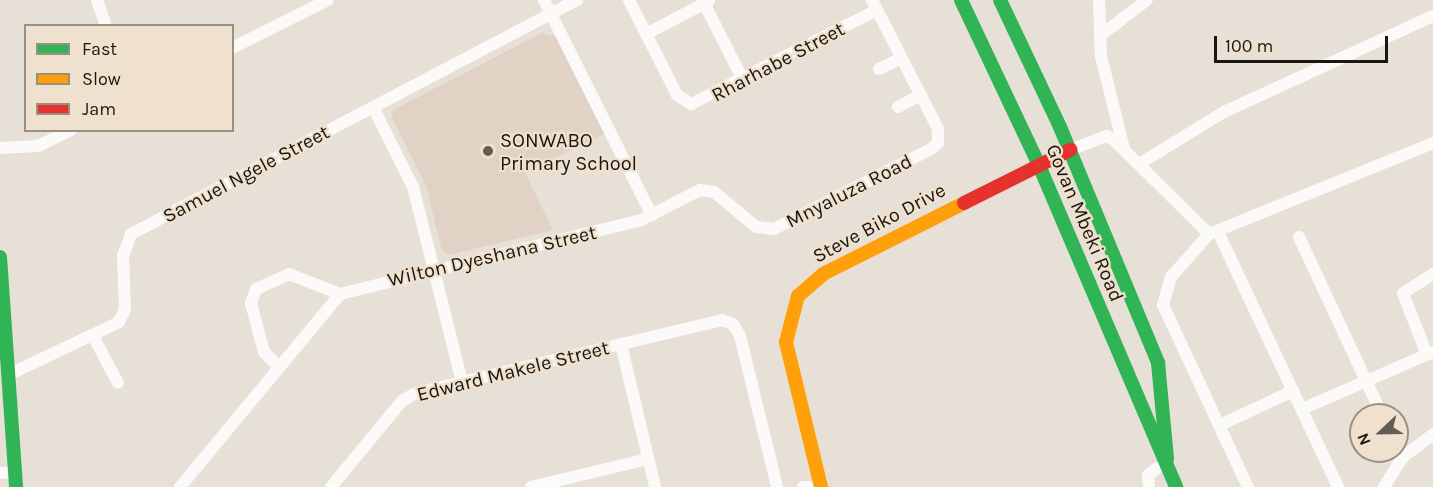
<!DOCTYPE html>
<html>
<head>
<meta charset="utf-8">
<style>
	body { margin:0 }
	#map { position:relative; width:1433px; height:487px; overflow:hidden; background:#e7e0d6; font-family:Karla,sans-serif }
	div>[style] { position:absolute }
	.education>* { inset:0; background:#e1d2c6 }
	.street>* { height:12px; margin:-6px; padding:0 6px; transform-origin:6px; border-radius:6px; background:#fbfaf9 }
	.fast>* { height:14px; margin:-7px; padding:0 7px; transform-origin:7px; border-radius:7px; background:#30b455 }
	.slow>* { height:14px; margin:-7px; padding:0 7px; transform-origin:7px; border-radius:7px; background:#ff9f0a }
	.jam>* { height:14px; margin:-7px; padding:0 7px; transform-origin:7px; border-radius:7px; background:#e5322d }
	.dots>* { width:16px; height:16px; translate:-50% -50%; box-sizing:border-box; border:3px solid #efe1ce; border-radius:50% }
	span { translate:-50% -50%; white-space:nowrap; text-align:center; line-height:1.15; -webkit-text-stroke:4.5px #efe1ce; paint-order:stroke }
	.street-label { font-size:20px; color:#1b1610 }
	.poi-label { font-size:20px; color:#1b1610 }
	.left { translate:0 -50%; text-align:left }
	.legend { position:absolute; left:24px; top:24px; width:210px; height:108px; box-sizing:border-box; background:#efe1ce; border:2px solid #9a9082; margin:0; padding:8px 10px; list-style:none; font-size:18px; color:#1b1610 }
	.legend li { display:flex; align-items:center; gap:12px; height:30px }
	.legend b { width:30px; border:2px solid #9a9082 }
	.north { position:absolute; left:1349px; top:403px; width:60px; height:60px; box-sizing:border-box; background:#efe1ce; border:2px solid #9a9082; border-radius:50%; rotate:248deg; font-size:16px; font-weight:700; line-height:24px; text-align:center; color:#1b1610 }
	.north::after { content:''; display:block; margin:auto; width:21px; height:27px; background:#625d55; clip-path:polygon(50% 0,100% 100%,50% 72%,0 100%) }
	.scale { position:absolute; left:1214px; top:36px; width:174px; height:27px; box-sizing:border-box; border:3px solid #1b1610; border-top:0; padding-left:8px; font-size:18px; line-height:21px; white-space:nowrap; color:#1b1610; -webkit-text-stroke:4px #efe1ce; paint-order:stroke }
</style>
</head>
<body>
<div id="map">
	<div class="education">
		<div style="clip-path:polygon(542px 33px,557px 37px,606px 133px,525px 173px,553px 230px,449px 255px,442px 251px,426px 186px,392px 118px,393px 110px)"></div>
	</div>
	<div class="street">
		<div style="left:97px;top:0;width:28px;rotate:71deg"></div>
		<div style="left:544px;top:0;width:241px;rotate:63.4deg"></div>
		<div style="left:629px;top:0;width:106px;rotate:63.2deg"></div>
		<div style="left:677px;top:95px;width:17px;rotate:33deg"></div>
		<div style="left:691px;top:104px;width:208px;rotate:-26.8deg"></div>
		<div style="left:1099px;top:0;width:56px;rotate:88deg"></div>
		<div style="left:1101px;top:56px;width:96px;rotate:76.1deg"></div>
		<div style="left:704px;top:3px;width:86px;rotate:63.1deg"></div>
		<div style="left:646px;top:34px;width:71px;rotate:-27.6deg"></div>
		<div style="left:1100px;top:36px;width:59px;rotate:-37.5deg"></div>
		<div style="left:232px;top:48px;width:107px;rotate:-26.6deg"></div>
		<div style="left:879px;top:69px;width:25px;rotate:-26deg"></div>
		<div style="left:373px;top:107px;width:89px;rotate:63.4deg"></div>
		<div style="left:413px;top:187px;width:201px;rotate:75.9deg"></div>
		<div style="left:898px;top:107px;width:26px;rotate:-28deg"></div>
		<div style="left:0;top:148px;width:38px;rotate:-3deg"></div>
		<div style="left:38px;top:146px;width:37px;rotate:-26deg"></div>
		<div style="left:1070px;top:150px;width:40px;rotate:-21deg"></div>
		<div style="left:1107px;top:136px;width:9px;rotate:32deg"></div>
		<div style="left:1115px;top:141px;width:132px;rotate:44.7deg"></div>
		<div style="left:1209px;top:234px;width:242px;rotate:-22.1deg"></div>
		<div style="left:1139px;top:164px;width:100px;rotate:-31.5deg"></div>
		<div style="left:1224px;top:112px;width:230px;rotate:-24.7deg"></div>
		<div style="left:1209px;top:234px;width:57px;rotate:131.5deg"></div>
		<div style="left:1171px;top:277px;width:29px;rotate:106deg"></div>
		<div style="left:1163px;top:305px;width:201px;rotate:65deg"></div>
		<div style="left:1219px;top:234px;width:280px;rotate:64.8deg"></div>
		<div style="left:1299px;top:237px;width:196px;rotate:65deg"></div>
		<div style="left:93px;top:336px;width:53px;rotate:62deg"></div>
		<div style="left:621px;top:344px;width:147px;rotate:76.6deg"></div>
		<div style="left:1427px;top:355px;width:66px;rotate:-111.2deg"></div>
		<div style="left:1403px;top:293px;width:36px;rotate:-32deg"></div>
		<div style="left:279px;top:367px;width:21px;rotate:-135deg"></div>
		<div style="left:264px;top:352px;width:51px;rotate:-104.9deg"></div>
		<div style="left:251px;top:303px;width:15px;rotate:-70deg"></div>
		<div style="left:256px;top:289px;width:36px;rotate:-24deg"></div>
		<div style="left:289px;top:274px;width:55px;rotate:21.4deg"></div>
		<div style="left:8px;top:375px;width:123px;rotate:-25.5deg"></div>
		<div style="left:119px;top:322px;width:14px;rotate:-65deg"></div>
		<div style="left:125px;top:309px;width:53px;rotate:-92.2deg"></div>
		<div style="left:123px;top:256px;width:23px;rotate:-70deg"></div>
		<div style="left:131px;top:234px;width:504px;rotate:-27.68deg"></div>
		<div style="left:1302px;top:409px;width:143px;rotate:-23.5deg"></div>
		<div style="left:1220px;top:425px;width:81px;rotate:-25deg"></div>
		<div style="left:1397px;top:446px;width:13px;rotate:61deg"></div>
		<div style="left:0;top:473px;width:15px;rotate:-4deg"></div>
		<div style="left:180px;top:487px;width:251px;rotate:-50.3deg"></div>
		<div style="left:340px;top:294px;width:310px;rotate:-13.8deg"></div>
		<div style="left:641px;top:220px;width:66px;rotate:-27deg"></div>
		<div style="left:700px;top:190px;width:14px;rotate:8deg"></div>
		<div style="left:714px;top:192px;width:55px;rotate:39.8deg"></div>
		<div style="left:756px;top:227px;width:18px;rotate:6deg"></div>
		<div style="left:774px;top:229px;width:176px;rotate:-27deg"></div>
		<div style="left:931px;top:149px;width:9px;rotate:-41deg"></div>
		<div style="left:938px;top:143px;width:14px;rotate:-90deg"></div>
		<div style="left:938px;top:129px;width:145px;rotate:-117.1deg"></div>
		<div style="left:331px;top:487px;width:112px;rotate:-50.5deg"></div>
		<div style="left:402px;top:401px;width:16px;rotate:-30deg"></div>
		<div style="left:416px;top:393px;width:315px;rotate:-13.4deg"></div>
		<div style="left:722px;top:320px;width:12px;rotate:20deg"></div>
		<div style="left:733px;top:324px;width:14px;rotate:60deg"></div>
		<div style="left:740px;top:336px;width:155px;rotate:76.2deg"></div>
		<div style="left:531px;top:487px;width:120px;rotate:-13.5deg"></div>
		<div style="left:803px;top:487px;width:11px"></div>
		<div style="left:1149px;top:487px;width:12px;rotate:-95deg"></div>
		<div style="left:1148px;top:475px;width:11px;rotate:-38deg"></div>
		<div style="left:1384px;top:487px;width:36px;rotate:-58deg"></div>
		<div style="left:1403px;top:457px;width:38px;rotate:-37deg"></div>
	</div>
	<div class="fast">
		<div style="left:961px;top:0;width:180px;rotate:64.7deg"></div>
		<div style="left:1038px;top:163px;width:352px;rotate:66.9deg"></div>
		<div style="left:1000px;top:0;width:140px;rotate:64.7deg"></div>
		<div style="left:1060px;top:127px;width:256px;rotate:67.4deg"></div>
		<div style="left:1158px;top:363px;width:96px;rotate:84.6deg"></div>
		<div style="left:0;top:257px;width:231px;rotate:86deg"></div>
	</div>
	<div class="slow">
		<div style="left:821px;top:487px;width:149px;rotate:-103.6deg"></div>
		<div style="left:786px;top:342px;width:48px;rotate:-75.4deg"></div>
		<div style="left:798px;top:296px;width:33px;rotate:-41deg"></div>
		<div style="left:823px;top:274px;width:158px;rotate:-26.7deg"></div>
	</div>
	<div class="jam">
		<div style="left:964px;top:203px;width:119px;rotate:-26.6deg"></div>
	</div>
	<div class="dots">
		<div style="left:488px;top:151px;background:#625d55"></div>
	</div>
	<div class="street-label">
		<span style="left:778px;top:62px;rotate:-28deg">Rharhabe Street</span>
		<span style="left:246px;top:174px;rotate:-28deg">Samuel Ngele Street</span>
		<span style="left:849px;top:191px;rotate:-27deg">Mnyaluza Road</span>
		<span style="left:879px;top:223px;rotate:-28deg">Steve Biko Drive</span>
		<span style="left:1085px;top:223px;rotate:67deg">Govan Mbeki Road</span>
		<span style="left:492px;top:256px;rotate:-13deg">Wilton Dyeshana Street</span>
		<span style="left:513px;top:371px;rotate:-14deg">Edward Makele Street</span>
	</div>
	<div class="poi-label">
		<span class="left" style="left:500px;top:152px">SONWABO<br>Primary School</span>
	</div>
	<ul class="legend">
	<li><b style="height:8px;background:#30b455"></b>Fast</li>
	<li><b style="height:8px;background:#ff9f0a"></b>Slow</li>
	<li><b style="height:8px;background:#e5322d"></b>Jam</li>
	</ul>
	<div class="north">N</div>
	<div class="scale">100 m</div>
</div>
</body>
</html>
